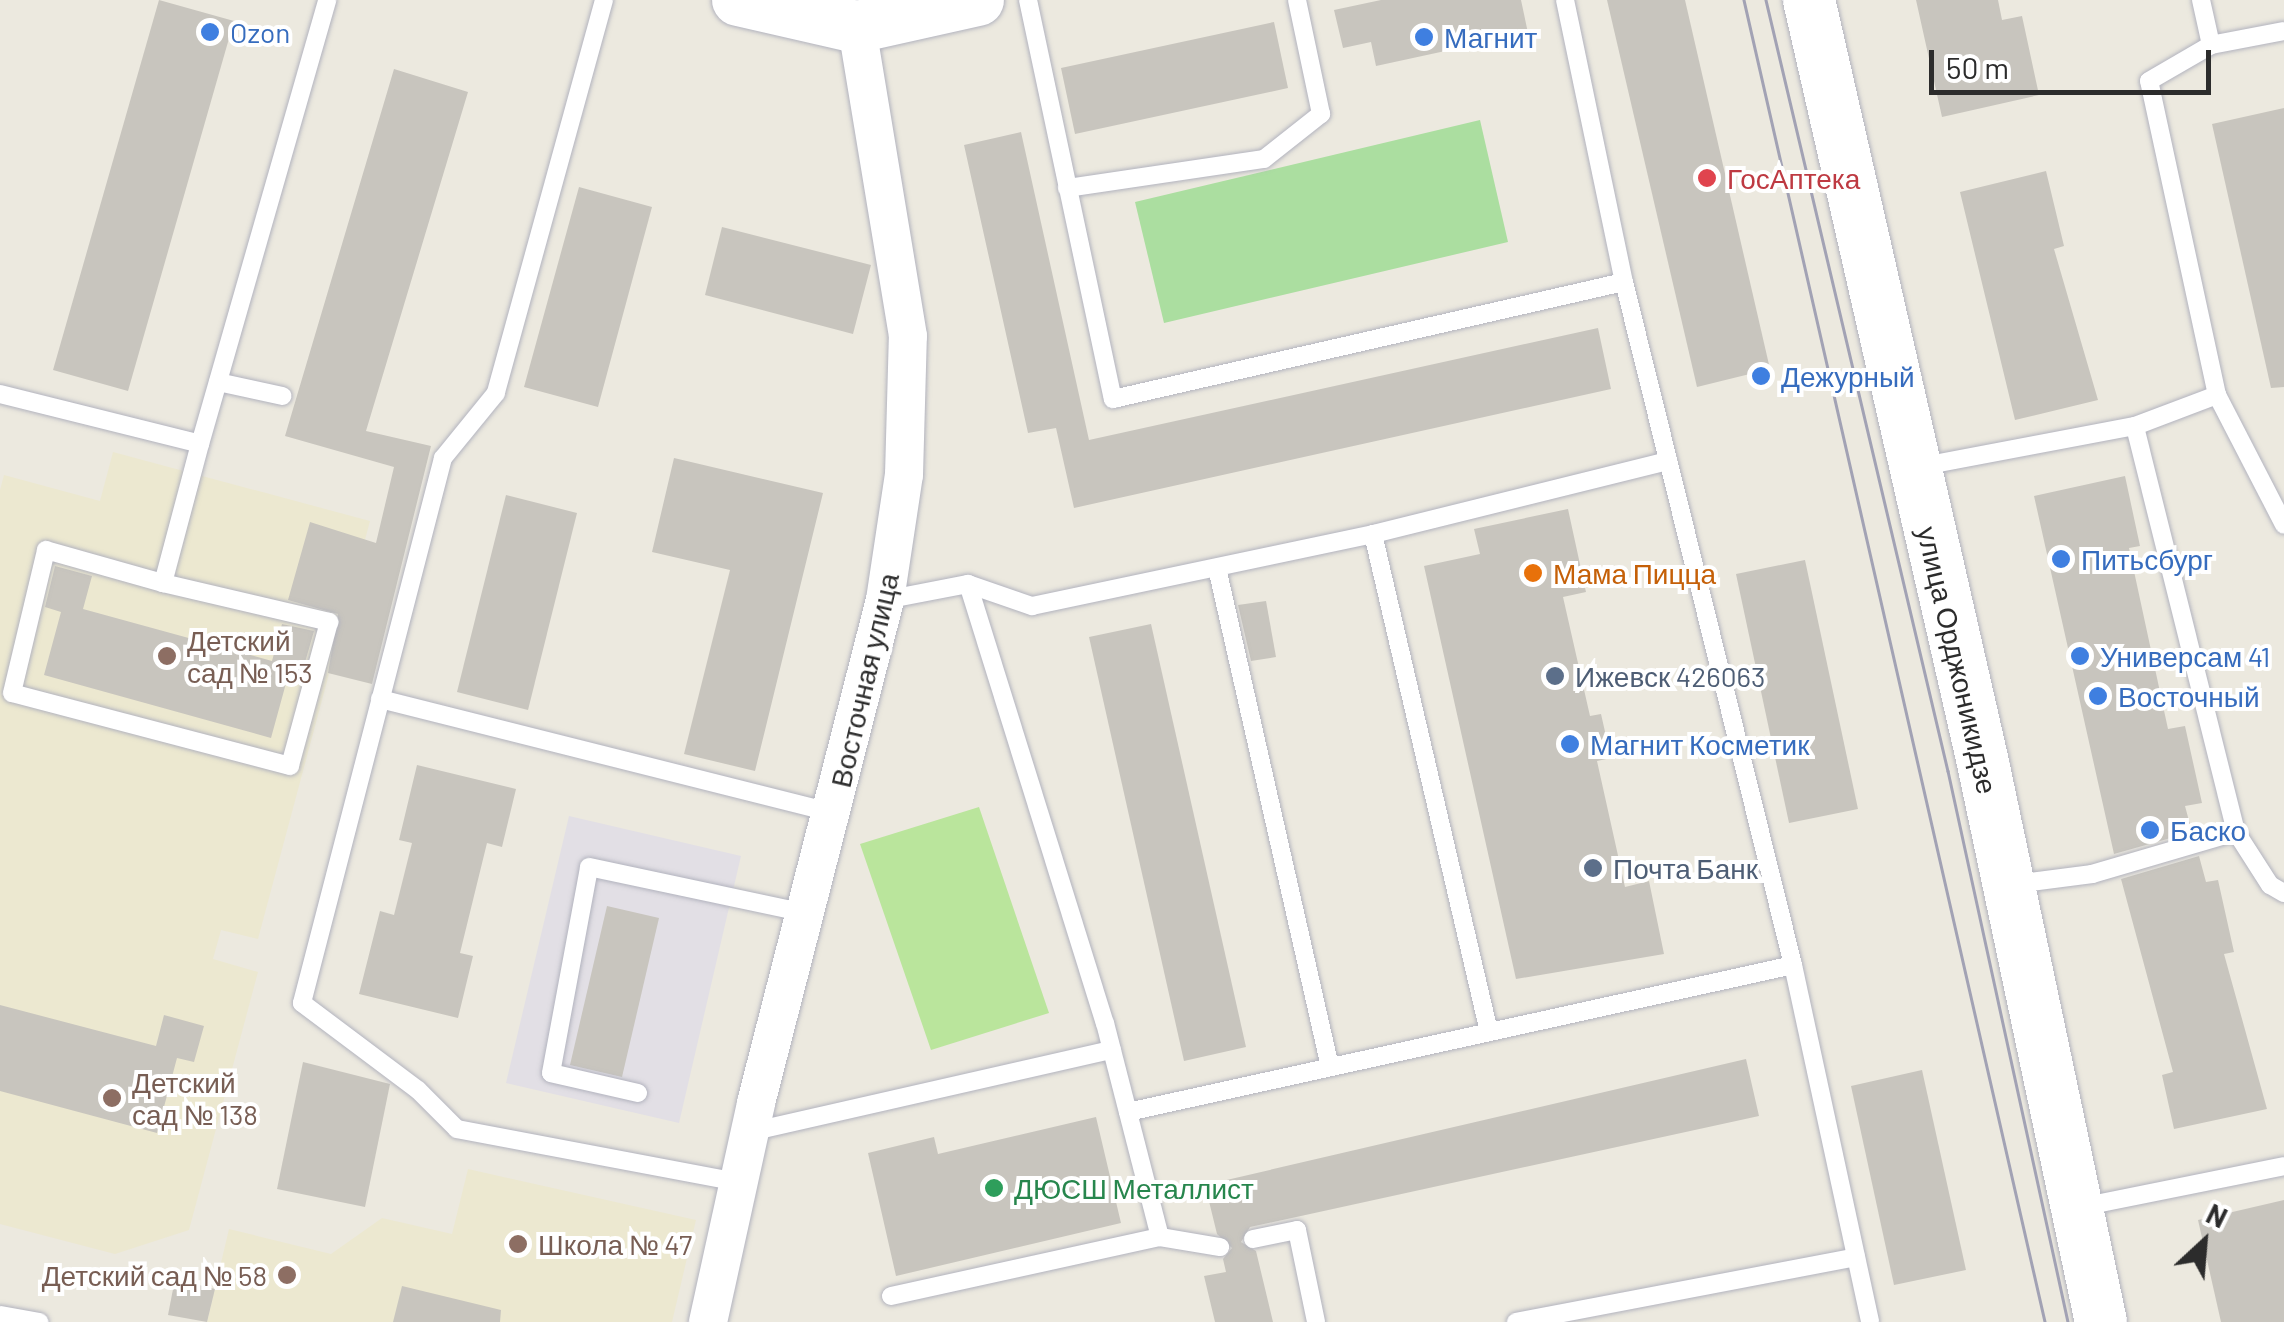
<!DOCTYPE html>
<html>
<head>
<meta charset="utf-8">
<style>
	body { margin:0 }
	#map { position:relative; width:2284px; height:1322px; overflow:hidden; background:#ece9df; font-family:Barlow,sans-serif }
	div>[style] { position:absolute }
	.industrial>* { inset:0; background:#e2dfe5 }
	.education>* { inset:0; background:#ece8d0 }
	.green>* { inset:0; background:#abdea0 }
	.pitch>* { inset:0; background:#bae59c }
	.building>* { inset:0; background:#c8c5be }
	.roads { filter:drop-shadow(0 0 2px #b2b3be) drop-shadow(0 0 2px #b2b3be) }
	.lane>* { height:18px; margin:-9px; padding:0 9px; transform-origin:9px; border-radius:9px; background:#fff }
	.street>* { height:38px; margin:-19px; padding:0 19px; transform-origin:19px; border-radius:19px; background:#fff }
	.secondary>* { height:52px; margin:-26px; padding:0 26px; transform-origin:26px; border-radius:26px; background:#fff }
	.tram>* { height:2.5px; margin:-1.25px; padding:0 1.25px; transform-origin:1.25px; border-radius:1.25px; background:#a2a2b4 }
	.dots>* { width:28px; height:28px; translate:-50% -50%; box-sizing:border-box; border:5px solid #fff; border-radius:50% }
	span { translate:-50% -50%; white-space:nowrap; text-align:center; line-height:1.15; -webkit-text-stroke:8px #fff; paint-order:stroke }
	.shop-label { font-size:28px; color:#366cbe }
	.left { translate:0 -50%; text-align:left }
	.health-label { font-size:28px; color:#be3a42 }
	.food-label { font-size:28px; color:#c56008 }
	.education-label { font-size:28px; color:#785e54 }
	.right { translate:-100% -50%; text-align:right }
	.street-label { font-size:28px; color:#2c2c2c }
	.service-label { font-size:28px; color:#4e5e75 }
	.leisure-label { font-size:28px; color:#27864d }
	.north { position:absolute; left:2154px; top:1192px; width:100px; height:100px; -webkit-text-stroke:8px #fff; paint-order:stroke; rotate:26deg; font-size:28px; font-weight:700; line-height:40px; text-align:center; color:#2c2c2c }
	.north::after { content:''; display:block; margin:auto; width:35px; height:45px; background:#2c2c2c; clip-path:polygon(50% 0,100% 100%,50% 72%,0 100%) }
	.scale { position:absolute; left:1929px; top:50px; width:282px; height:45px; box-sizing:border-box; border:5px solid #2c2c2c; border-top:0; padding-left:12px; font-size:30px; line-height:35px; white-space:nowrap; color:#2c2c2c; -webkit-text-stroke:8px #fff; paint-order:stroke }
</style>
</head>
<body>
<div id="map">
	<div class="industrial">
		<div style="clip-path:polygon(569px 816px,741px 856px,679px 1123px,506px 1083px)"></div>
	</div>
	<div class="education">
		<div style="clip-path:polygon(113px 452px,370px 521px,258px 939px,221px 930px,213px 959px,258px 972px,189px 1230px,115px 1254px,0 1224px,0 490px,4px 475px,100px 501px)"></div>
		<div style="clip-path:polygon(468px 1169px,696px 1220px,672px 1322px,207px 1322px,229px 1229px,331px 1254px,382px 1218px,452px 1234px)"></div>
	</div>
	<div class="green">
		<div style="clip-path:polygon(1480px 120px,1508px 242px,1164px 323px,1135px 202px)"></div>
	</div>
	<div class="pitch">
		<div style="clip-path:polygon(979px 807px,1049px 1013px,931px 1050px,860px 844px)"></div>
	</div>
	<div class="building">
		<div style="clip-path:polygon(159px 0,234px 21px,128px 391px,53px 370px)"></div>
		<div style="clip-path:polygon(1381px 0,1521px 0,1528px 33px,1376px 66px,1371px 42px,1343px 48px,1334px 10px)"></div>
		<div style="clip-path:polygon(1607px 0,1685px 0,1770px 369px,1697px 387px)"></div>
		<div style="clip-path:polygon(1916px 0,1998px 0,2002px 20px,2022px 16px,2039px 95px,1942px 117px)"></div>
		<div style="clip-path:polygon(1274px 22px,1288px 88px,1075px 134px,1061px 68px)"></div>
		<div style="clip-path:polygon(394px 69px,468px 92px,366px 431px,431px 446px,372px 684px,328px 673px,338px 614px,288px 600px,310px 522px,376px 543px,394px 467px,285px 436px)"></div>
		<div style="clip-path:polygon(2284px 108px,2284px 387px,2271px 388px,2212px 124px)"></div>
		<div style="clip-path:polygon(1021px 132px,1089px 440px,1598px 328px,1611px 389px,1074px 508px,1056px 428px,1028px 433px,964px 145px)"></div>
		<div style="clip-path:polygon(2046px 171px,2064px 246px,2054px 249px,2098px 400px,2015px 420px,1960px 192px)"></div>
		<div style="clip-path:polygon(579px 187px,652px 207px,598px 407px,524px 387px)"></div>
		<div style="clip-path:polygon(722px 227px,871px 265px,853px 334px,705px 295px)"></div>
		<div style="clip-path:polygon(674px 458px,823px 493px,755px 771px,684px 754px,730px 570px,652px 552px)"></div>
		<div style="clip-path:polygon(2125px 476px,2140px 546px,2129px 548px,2168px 729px,2185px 726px,2202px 803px,2185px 806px,2192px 832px,2114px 854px,2034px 496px)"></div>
		<div style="clip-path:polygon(506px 495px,577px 513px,528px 710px,457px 692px)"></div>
		<div style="clip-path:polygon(1568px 509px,1586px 592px,1563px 597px,1590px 716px,1601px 714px,1611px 758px,1597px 761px,1625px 887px,1649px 881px,1664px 954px,1516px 979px,1424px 566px,1480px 554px,1474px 529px)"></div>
		<div style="clip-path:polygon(1805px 560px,1858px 809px,1789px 823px,1736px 574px)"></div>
		<div style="clip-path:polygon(55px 566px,92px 576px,83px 609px,272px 661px,282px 624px,314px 631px,300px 680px,288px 676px,271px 738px,44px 675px,61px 612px,45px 607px)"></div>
		<div style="clip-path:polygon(1266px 601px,1276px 657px,1251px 661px,1238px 605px)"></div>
		<div style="clip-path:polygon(1151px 624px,1246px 1047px,1184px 1061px,1089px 637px)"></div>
		<div style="clip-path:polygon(417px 765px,516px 789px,502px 847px,487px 843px,460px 953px,473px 956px,458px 1018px,359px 994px,380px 911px,394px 915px,412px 843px,399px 840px)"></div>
		<div style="clip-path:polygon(2199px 856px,2206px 882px,2218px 880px,2234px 952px,2224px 954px,2267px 1109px,2174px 1129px,2162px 1075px,2173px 1072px,2121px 879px)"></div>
		<div style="clip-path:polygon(607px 906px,659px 918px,622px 1077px,570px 1065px)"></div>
		<div style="clip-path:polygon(0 1005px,156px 1046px,164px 1015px,204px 1026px,194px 1062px,177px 1058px,157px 1133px,0 1091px)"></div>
		<div style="clip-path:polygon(1746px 1059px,1759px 1116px,1250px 1227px,1241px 1242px,1256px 1251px,1273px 1322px,1215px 1322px,1204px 1276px,1226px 1272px,1223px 1259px,1232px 1248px,1217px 1234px,1205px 1185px)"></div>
		<div style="clip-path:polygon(303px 1062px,390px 1084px,365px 1207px,277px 1189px)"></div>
		<div style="clip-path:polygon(1922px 1070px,1966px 1270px,1894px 1285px,1851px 1086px)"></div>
		<div style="clip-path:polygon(1096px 1117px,1121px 1223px,896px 1276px,868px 1153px,934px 1137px,938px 1154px)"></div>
		<div style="clip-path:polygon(2284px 1200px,2284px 1322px,2221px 1322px,2198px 1220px)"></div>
		<div style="clip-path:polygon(175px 1279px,215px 1289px,207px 1322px,168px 1315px)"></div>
		<div style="clip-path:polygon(402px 1286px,501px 1310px,500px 1322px,393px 1322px)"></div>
	</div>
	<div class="roads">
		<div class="lane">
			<div style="left:604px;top:0;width:408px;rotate:105.4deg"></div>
			<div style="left:496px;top:393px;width:84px;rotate:129.2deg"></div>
			<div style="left:443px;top:458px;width:563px;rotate:104.51deg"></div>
			<div style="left:302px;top:1003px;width:145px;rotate:36.9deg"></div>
			<div style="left:418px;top:1090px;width:55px;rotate:45deg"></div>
			<div style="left:457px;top:1129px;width:286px;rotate:10.7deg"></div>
			<div style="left:1028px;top:0;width:408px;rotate:78deg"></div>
			<div style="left:1113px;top:399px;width:524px;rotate:-12.9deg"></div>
			<div style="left:1565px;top:0;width:288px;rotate:78.2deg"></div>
			<div style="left:1624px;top:282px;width:704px;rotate:76.1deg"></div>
			<div style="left:1793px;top:965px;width:365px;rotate:77.8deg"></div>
			<div style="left:2211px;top:45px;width:74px;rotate:-10.9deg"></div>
			<div style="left:1067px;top:188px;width:199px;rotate:-8.4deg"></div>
			<div style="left:1264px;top:159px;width:73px;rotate:-38.3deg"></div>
			<div style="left:1321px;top:114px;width:116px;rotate:-101.9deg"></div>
			<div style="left:218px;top:382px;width:66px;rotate:12.2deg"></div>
			<div style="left:0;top:394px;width:206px;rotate:14deg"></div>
			<div style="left:200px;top:444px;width:462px;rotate:-74deg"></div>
			<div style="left:2217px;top:395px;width:146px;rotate:62.7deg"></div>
			<div style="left:1918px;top:467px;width:221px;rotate:-10.7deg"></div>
			<div style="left:2135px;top:426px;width:88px;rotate:-20.7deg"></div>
			<div style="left:2217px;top:395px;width:321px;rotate:-102.2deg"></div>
			<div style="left:2149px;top:81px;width:72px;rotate:-30.1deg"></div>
			<div style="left:2211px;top:45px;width:46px;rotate:-102.5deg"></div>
			<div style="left:1373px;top:534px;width:511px;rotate:76.89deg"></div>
			<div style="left:1217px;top:568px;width:512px;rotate:77.24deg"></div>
			<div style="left:163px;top:583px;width:171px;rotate:13.2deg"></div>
			<div style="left:329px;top:622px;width:149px;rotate:105.2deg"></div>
			<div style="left:290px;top:766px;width:287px;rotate:-165.3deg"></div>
			<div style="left:12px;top:693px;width:147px;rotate:-76.6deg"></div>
			<div style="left:46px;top:550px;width:122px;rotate:15.8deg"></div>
			<div style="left:163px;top:583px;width:144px;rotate:-75.1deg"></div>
			<div style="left:968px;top:584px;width:460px;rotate:72.7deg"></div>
			<div style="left:1105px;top:1023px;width:221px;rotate:75.6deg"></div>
			<div style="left:1160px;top:1237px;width:61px;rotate:9.5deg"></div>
			<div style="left:885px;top:600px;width:85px;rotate:-10.9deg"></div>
			<div style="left:968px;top:584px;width:68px;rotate:19deg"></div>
			<div style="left:1032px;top:606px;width:349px;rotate:-11.9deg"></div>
			<div style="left:1373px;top:534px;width:304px;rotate:-13.9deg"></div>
			<div style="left:380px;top:699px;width:468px;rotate:14.1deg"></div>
			<div style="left:2236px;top:832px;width:63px;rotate:57.3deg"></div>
			<div style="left:2270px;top:885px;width:16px;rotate:30deg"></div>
			<div style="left:2015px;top:884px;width:78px;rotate:-7.4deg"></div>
			<div style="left:2092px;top:874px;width:150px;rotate:-16.3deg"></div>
			<div style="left:2236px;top:832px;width:418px;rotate:-104deg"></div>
			<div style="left:638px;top:1093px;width:89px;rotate:-167.1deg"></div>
			<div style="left:551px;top:1073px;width:209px;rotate:-79.5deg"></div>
			<div style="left:589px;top:867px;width:222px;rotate:12deg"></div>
			<div style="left:1128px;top:1112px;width:681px;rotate:-12.46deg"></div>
			<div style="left:750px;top:1132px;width:371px;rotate:-12.8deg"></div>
			<div style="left:2081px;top:1207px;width:207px;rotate:-11.4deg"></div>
			<div style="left:1253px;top:1239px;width:45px;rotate:-11.6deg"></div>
			<div style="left:1297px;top:1230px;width:94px;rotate:78.3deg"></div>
			<div style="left:891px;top:1296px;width:275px;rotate:-12.4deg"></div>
			<div style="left:0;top:1315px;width:40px;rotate:10deg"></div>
			<div style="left:1516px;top:1322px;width:346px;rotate:-10.8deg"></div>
		</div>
		<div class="street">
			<div style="left:708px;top:1322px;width:224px;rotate:-77.6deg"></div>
			<div style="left:756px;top:1103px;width:519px;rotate:-75.62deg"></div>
			<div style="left:885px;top:600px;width:126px;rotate:-81.4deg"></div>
			<div style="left:904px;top:475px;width:139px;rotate:-88.4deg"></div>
			<div style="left:908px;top:336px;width:313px;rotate:-99.4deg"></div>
		</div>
		<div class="secondary">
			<div style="left:738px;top:0;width:122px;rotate:12.8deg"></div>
			<div style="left:857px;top:27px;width:124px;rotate:-12.6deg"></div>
			<div style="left:1809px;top:0;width:783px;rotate:77.15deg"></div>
			<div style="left:1983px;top:763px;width:571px;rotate:78.08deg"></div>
		</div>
	</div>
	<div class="tram">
		<div style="left:1744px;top:0;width:1356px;rotate:77.17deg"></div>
		<div style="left:1766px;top:0;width:792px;rotate:76.72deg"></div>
		<div style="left:1948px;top:771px;width:564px;rotate:77.71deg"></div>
	</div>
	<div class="dots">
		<div style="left:210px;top:32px;background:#3f7fe0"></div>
		<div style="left:1424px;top:37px;background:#3f7fe0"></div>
		<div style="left:1707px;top:178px;background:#e0444e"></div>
		<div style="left:1761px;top:376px;background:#3f7fe0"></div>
		<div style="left:2061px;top:559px;background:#3f7fe0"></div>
		<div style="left:1533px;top:573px;background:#e8710a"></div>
		<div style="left:167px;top:656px;background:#8d6e63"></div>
		<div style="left:2080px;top:656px;background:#3f7fe0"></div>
		<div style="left:1555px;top:676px;background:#5c6f8a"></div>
		<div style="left:2098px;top:696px;background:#3f7fe0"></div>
		<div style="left:1570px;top:744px;background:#3f7fe0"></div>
		<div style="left:2150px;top:830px;background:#3f7fe0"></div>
		<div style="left:1593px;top:868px;background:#5c6f8a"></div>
		<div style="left:112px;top:1098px;background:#8d6e63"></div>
		<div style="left:994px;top:1188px;background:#2e9e5b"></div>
		<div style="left:518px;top:1244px;background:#8d6e63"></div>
		<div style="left:287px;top:1275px;background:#8d6e63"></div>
	</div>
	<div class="shop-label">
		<span class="left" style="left:230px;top:32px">Ozon</span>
		<span class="left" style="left:1444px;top:37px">Магнит</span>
		<span class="left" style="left:1781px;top:376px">Дежурный</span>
		<span class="left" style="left:2081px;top:559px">Питьсбург</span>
		<span class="left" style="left:2100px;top:656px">Универсам 41</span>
		<span class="left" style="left:2118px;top:696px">Восточный</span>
		<span class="left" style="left:1590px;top:744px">Магнит Косметик</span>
		<span class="left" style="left:2170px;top:830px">Баско</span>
	</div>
	<div class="health-label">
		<span class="left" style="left:1727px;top:178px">ГосАптека</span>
	</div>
	<div class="food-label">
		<span class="left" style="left:1553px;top:573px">Мама Пицца</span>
	</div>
	<div class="education-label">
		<span class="left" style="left:187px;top:656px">Детский<br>сад № 153</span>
		<span class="left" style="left:132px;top:1098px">Детский<br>сад № 138</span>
		<span class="left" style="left:538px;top:1244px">Школа № 47</span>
		<span class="right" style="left:267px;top:1275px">Детский сад № 58</span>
	</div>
	<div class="street-label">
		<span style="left:1958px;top:660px;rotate:77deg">улица Орджоникидзе</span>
		<span style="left:864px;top:680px;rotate:-77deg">Восточная улица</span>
	</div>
	<div class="service-label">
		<span class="left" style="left:1575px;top:676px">Ижевск 426063</span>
		<span class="left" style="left:1613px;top:868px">Почта Банк</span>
	</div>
	<div class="leisure-label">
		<span class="left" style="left:1014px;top:1188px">ДЮСШ Металлист</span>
	</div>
	<div class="north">N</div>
	<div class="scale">50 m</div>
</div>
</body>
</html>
